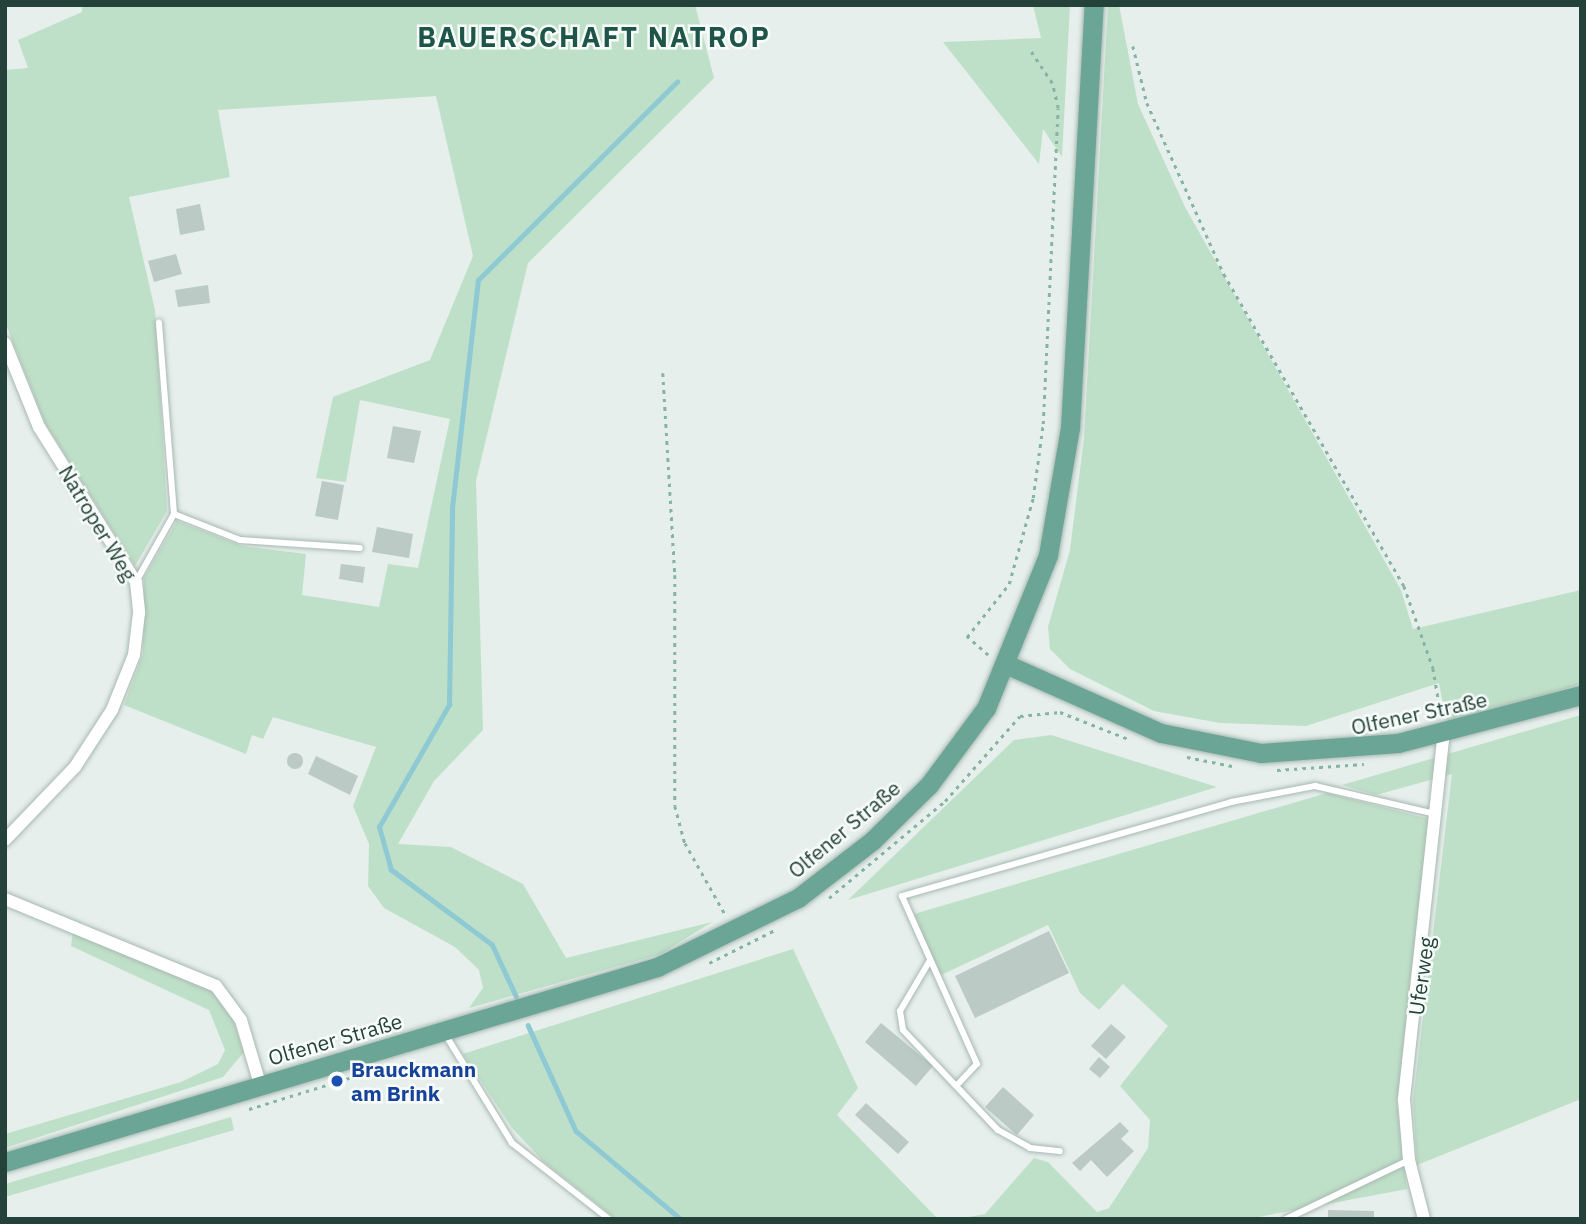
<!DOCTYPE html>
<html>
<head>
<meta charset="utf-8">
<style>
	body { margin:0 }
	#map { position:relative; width:1586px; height:1224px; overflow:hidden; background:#e6efeb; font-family:"IBM Plex Sans",sans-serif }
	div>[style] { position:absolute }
	.green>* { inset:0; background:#bfe0c8 }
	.stream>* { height:4.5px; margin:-2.25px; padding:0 2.25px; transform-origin:2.25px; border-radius:2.25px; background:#8ec9d4 }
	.building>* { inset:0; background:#bbcac4 }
	.round { border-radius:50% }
	.path>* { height:2.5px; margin-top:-1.25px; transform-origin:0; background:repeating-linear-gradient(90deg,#86b3a5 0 3.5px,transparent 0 8.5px) }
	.roads { filter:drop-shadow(0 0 2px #a8b8b2) drop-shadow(0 0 2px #a8b8b2) }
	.lane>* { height:6px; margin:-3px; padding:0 3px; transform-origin:3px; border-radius:3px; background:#fff }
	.street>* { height:12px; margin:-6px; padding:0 6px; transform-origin:6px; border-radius:6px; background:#fff }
	.primary>* { height:19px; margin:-9.5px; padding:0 9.5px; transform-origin:9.5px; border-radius:9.5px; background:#6aa596 }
	.dots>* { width:19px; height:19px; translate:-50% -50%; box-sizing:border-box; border:4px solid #f7fbf9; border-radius:50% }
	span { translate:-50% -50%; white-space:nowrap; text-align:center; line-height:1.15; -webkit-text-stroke:5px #f7fbf9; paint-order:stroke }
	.street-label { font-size:21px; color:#24423a }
	.transit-label { font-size:21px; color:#164399; font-weight:700 }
	.left { translate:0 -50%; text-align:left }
	.district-label { font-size:28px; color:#1f5548; font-weight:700; letter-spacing:2px }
	.frame { position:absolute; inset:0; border:7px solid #24423a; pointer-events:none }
</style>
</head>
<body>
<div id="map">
	<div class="green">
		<div style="clip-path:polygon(82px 5px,695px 5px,714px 78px,528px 263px,476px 481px,483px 730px,434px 781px,398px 844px,451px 847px,523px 884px,566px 958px,712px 922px,661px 954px,469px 1008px,483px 988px,479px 970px,455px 947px,384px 908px,368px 886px,369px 844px,353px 806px,376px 747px,273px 717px,263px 739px,252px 735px,246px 754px,124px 705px,143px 654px,144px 578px,177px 521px,242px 546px,306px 554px,302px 595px,379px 607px,388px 564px,418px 568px,450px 419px,360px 400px,346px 482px,316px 478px,333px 397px,430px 360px,473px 256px,436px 96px,218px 110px,230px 177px,129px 197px,155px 310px,167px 511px,135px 566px,45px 423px,5px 322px,5px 70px,28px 68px,18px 40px,82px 12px)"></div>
		<div style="clip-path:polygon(1033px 5px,1070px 5px,1062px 157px,1043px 129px,1039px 164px,943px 42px,1041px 38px)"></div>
		<div style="clip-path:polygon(1108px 5px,1119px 5px,1138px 104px,1185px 207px,1401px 590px,1413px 629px,1581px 590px,1581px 684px,1447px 725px,1439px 683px,1306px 726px,1220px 723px,1154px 711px,1070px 669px,1050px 649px,1048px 627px,1070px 550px,1084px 438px)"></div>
		<div style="clip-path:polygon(1581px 715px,1581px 1099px,1417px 1165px,1413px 1101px,1452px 774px,1376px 795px,1342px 785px)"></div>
		<div style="clip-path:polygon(1051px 735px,1217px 787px,848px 900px,1014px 740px)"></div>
		<div style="clip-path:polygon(1327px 793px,1433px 820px,1397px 1103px,1407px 1189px,1248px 1219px,957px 1219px,985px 1214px,1034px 1158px,1048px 1162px,1097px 1212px,1109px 1208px,1148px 1148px,1150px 1120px,1120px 1086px,1168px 1026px,1123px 984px,1099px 1010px,1080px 993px,1048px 925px,939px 976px,914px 914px)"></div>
		<div style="clip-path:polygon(73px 932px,210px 989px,233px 1020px,244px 1052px,223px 1077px,5px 1148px,5px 1134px,181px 1082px,218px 1064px,225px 1050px,209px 1010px,71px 946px)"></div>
		<div style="clip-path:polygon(793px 949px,858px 1088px,837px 1115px,938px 1219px,616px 1219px,544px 1162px,512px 1128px,463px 1054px)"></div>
		<div style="clip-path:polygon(231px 1117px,234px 1130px,5px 1197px,5px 1184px)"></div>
	</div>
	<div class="stream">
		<div style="left:516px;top:997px;width:57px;rotate:-114.8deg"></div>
		<div style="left:492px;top:945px;width:126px;rotate:-143.4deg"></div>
		<div style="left:391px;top:870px;width:45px;rotate:-105.6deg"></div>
		<div style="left:379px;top:827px;width:141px;rotate:-60.2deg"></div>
		<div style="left:449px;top:705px;width:197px;rotate:-89.1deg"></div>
		<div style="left:452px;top:508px;width:229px;rotate:-83.5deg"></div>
		<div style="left:478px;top:280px;width:281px;rotate:-44.9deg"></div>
		<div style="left:528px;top:1025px;width:116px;rotate:65.6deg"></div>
		<div style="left:576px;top:1131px;width:137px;rotate:40deg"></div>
	</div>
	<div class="building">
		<div style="clip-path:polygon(200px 204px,205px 230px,180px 235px,176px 209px)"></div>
		<div style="clip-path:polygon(176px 254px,182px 274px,154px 282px,148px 261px)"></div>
		<div style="clip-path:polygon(208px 285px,210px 303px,178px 307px,175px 290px)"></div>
		<div style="clip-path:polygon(393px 426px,421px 431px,414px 463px,387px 458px)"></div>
		<div style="clip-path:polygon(322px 481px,344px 485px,338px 520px,315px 516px)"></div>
		<div style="clip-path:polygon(377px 527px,413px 534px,409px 558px,372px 552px)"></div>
		<div style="clip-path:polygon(341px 564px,365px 567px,363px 583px,339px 579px)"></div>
		<div class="round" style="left:287px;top:753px;width:16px;height:16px"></div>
		<div style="clip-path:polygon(316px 756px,358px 776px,350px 795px,308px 774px)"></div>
		<div style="clip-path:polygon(1049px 931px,1069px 973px,975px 1018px,955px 976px)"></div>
		<div style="clip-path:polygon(881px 1023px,933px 1066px,916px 1086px,865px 1042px)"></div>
		<div style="clip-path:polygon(1111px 1024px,1126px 1037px,1106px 1059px,1091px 1046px)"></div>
		<div style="clip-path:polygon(1099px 1057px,1110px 1067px,1100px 1078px,1089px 1069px)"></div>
		<div style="clip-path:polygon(1003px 1087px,1034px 1115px,1017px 1135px,985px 1107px)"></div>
		<div style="clip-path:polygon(866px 1103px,909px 1142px,898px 1154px,855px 1115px)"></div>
		<div style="clip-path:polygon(1120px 1122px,1129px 1131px,1121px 1139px,1134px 1151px,1107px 1177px,1091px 1160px,1080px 1171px,1072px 1163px)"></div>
		<div style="clip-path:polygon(1328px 1210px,1374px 1211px,1374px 1219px,1328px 1219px)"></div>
	</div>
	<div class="path">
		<div style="left:1133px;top:46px;width:59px;rotate:76.2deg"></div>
		<div style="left:1147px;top:103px;width:188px;rotate:65.8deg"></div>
		<div style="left:1224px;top:274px;width:360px;rotate:60deg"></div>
		<div style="left:1404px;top:586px;width:87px;rotate:70.5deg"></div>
		<div style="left:1433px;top:668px;width:48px;rotate:80.3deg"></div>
		<div style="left:663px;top:373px;width:202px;rotate:86.6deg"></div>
		<div style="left:675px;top:575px;width:231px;rotate:90deg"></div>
		<div style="left:675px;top:806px;width:38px;rotate:75deg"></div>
		<div style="left:685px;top:843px;width:81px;rotate:60.6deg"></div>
		<div style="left:988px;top:655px;width:28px;rotate:-139deg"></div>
		<div style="left:967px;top:637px;width:68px;rotate:-51.6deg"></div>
		<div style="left:1009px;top:584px;width:89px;rotate:-74.4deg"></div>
		<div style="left:1033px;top:498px;width:75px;rotate:-82.3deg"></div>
		<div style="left:1043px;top:424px;width:316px;rotate:-87.3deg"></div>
		<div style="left:1058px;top:108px;width:26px;rotate:-103deg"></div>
		<div style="left:1052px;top:83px;width:40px;rotate:-124deg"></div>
		<div style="left:1187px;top:757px;width:46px;rotate:11.3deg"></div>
		<div style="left:1277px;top:770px;width:87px;rotate:-3.9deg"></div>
		<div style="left:829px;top:898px;width:151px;rotate:-39.9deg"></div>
		<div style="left:945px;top:801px;width:113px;rotate:-48.6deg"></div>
		<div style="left:1020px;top:716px;width:40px;rotate:-5.7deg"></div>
		<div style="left:1060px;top:712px;width:76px;rotate:21.5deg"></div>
		<div style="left:709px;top:963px;width:74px;rotate:-26.6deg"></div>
		<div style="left:249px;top:1109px;width:105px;rotate:-17.2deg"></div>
	</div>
	<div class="roads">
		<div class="lane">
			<div style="left:174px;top:514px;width:71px;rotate:21.5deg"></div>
			<div style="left:240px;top:540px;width:120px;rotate:3.8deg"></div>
			<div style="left:137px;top:580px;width:76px;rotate:-60.7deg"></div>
			<div style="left:174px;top:514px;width:192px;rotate:-94.5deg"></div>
			<div style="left:929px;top:962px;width:57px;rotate:120.6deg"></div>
			<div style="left:900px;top:1011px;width:19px;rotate:81deg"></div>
			<div style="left:903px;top:1030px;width:138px;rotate:46.5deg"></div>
			<div style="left:998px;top:1130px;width:37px;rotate:29deg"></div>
			<div style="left:1030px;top:1148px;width:30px;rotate:6deg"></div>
			<div style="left:445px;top:1034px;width:128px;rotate:58.4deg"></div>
			<div style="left:512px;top:1143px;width:123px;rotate:38.1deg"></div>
			<div style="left:959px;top:1083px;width:26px;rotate:-47deg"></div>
			<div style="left:977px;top:1064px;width:184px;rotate:-114.1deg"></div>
			<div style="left:902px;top:896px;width:342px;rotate:-15.9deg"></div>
			<div style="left:1231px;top:802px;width:86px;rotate:-10.8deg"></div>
			<div style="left:1315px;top:786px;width:123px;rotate:13.1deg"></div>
			<div style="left:1286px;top:1219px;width:136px;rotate:-25.6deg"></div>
		</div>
		<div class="street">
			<div style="left:5px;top:343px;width:91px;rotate:68deg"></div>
			<div style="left:39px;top:427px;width:183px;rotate:58deg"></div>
			<div style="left:136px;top:582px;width:31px;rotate:84deg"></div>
			<div style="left:139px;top:613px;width:42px;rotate:96.8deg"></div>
			<div style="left:134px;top:655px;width:59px;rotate:111.8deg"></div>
			<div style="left:112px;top:710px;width:68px;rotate:123deg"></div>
			<div style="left:75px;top:767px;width:101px;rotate:133.8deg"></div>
			<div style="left:5px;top:899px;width:228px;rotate:22.4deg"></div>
			<div style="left:216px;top:986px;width:42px;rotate:53.7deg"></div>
			<div style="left:241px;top:1020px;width:67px;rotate:73.5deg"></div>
			<div style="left:1424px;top:1219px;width:61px;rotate:-104.3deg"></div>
			<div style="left:1409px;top:1160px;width:61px;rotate:-94.7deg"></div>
			<div style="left:1404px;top:1099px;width:369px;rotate:-83.8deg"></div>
		</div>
		<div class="primary">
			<div style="left:1008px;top:665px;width:167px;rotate:24deg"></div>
			<div style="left:1161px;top:733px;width:102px;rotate:11.3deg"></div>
			<div style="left:1261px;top:753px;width:137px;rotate:-4.2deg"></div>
			<div style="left:1398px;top:743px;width:189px;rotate:-14.7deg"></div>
			<div style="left:5px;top:1162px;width:681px;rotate:-16.65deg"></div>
			<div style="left:657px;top:967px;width:157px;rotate:-26.1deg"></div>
			<div style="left:798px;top:898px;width:95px;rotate:-37.7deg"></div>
			<div style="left:873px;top:840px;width:78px;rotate:-44.5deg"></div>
			<div style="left:929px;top:785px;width:96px;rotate:-53.5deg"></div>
			<div style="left:986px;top:708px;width:165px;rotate:-67.9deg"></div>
			<div style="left:1048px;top:555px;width:129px;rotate:-80.2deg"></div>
			<div style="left:1070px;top:428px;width:424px;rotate:-86.8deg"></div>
		</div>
	</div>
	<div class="dots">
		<div style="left:337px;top:1081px;background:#1a4fb4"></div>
	</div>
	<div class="street-label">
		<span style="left:98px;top:523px;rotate:59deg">Natroper Weg</span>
		<span style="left:1419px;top:713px;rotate:-12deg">Olfener Straße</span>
		<span style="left:844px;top:829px;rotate:-40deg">Olfener Straße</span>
		<span style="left:1421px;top:976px;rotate:-82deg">Uferweg</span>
		<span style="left:335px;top:1039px;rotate:-16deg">Olfener Straße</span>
	</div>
	<div class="transit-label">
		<span class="left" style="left:351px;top:1081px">Brauckmann<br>am Brink</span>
	</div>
	<div class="district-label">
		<span style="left:594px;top:37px">BAUERSCHAFT NATROP</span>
	</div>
	<div class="frame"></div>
</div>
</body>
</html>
